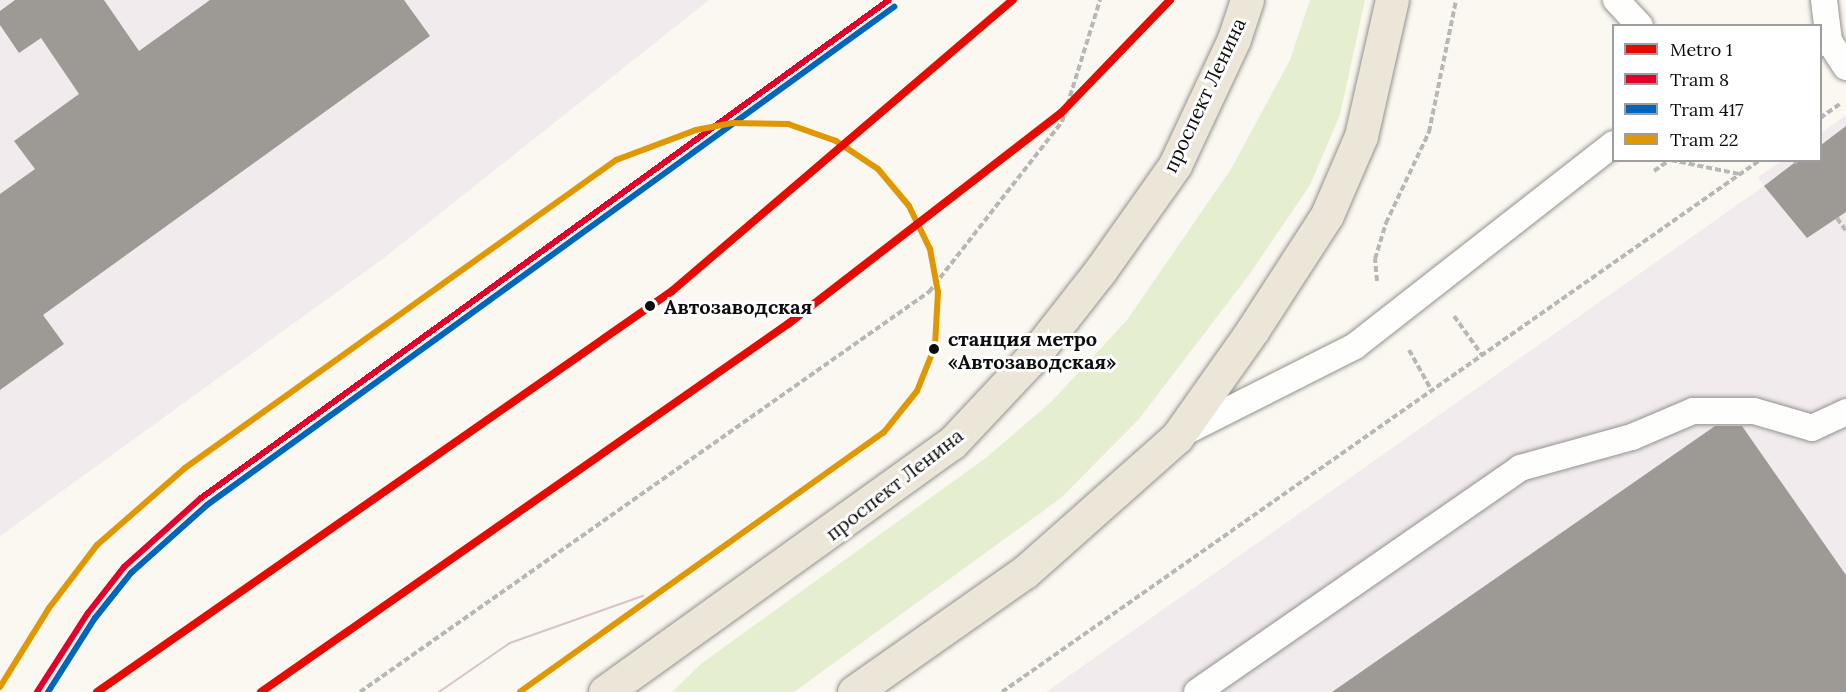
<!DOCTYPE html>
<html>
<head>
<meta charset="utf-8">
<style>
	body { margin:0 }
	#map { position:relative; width:1846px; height:692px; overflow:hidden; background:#faf8f0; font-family:Lora,serif }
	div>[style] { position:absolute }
	.industrial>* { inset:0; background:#f1ebed }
	.green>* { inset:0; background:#e5efd0 }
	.building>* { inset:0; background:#9d9a96 }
	.path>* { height:4px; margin-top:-2px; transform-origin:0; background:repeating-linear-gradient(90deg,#b7b7b5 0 6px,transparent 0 9px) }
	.roads { filter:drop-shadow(0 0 2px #93928f) drop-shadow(0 0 2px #93928f) }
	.service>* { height:26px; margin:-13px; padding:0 13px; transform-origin:13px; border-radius:13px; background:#fefefd }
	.primary>* { height:33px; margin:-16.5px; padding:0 16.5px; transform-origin:16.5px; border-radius:16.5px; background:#ece6d8 }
	.tram>* { height:1.5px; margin:-0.75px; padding:0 0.75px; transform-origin:0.75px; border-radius:0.75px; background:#d6c4c6 }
	.tram-1>* { height:6px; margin:-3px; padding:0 3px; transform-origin:3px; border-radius:3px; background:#e4002b }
	.tram-2>* { height:6px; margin:-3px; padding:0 3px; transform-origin:3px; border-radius:3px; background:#0065bd }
	.tram-3>* { height:6px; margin:-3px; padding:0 3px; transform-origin:3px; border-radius:3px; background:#e09701 }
	.metro-1>* { height:8px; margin:-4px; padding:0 4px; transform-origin:4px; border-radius:4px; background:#e50b00 }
	.dots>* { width:16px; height:16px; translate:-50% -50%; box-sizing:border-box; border:3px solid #fff; border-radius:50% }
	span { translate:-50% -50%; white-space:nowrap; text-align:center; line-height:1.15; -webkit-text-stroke:6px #fff; paint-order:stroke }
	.street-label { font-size:20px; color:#0c0c0c }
	.stop-label { font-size:20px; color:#0c0c0c; font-weight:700 }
	.left { translate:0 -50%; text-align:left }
	.legend { position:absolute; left:1612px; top:24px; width:210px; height:138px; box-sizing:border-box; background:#fff; border:2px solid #9e9e9e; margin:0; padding:8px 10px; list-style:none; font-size:18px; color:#0c0c0c }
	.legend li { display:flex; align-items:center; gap:12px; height:30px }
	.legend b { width:30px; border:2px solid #9e9e9e }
</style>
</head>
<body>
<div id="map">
	<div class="industrial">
		<div style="clip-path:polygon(0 0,709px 0,384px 258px,0 536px)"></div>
		<div style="clip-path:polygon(1846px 115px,1846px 692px,1046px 692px,1764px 186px,1758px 177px,1781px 161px,1820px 160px,1821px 133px)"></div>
	</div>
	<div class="green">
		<div style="clip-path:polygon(1310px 0,1365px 0,1340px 115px,1310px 185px,1249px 275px,1139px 419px,1061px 498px,794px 692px,672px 692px,702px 663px,987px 457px,1051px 402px,1127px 320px,1231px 169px,1290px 60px)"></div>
	</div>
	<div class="building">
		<div style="clip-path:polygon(15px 0,104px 0,139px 51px,210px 0,404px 0,430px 36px,43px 315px,64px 344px,0 390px,0 194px,35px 169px,14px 141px,79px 94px,41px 38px,19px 53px,0 25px,0 11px)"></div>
		<div style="clip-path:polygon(1846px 126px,1846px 212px,1807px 238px,1764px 186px,1798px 160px,1821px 160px,1821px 145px)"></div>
		<div style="clip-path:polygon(1715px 426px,1742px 426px,1846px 575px,1846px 692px,1332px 692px)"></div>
	</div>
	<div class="path">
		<div style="left:1820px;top:118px;width:24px;rotate:-35deg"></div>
		<div style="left:1671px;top:160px;width:69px;rotate:11.6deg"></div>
		<div style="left:1794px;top:160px;width:4px;rotate:56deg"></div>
		<div style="left:1654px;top:171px;width:19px;rotate:-35deg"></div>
		<div style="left:1837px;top:218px;width:16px;rotate:55deg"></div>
		<div style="left:1377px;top:281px;width:22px;rotate:-95deg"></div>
		<div style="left:1375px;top:259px;width:38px;rotate:-73deg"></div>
		<div style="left:1386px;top:223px;width:101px;rotate:-64.7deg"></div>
		<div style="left:1429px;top:132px;width:135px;rotate:-78.4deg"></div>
		<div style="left:1454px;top:316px;width:48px;rotate:54.3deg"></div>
		<div style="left:1409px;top:350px;width:47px;rotate:60.7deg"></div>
		<div style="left:360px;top:692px;width:696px;rotate:-35.11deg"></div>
		<div style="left:929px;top:292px;width:216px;rotate:-52deg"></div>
		<div style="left:1062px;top:122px;width:128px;rotate:-72.7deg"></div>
		<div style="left:1002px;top:692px;width:926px;rotate:-35.06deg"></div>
	</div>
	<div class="roads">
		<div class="service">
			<div style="left:1616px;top:0;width:35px;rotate:47deg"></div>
			<div style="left:1829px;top:41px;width:31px;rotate:57deg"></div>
			<div style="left:1820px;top:43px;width:9px;rotate:-13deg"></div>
			<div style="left:1829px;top:41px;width:41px;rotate:-97deg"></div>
			<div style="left:1179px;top:435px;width:197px;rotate:-26.8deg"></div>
			<div style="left:1355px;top:346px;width:328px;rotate:-38deg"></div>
			<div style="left:1197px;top:692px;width:393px;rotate:-34.7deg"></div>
			<div style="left:1520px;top:468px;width:116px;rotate:-15.5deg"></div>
			<div style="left:1632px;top:437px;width:66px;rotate:-23.1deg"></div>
			<div style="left:1693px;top:411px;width:61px"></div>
			<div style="left:1754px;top:411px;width:60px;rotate:16.3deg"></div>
			<div style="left:1812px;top:428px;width:38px;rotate:-25deg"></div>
		</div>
		<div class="primary">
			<div style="left:605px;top:692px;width:427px;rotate:-35.7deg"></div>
			<div style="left:952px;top:443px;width:115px;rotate:-46.8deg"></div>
			<div style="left:1031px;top:359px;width:112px;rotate:-51.9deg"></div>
			<div style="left:1100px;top:271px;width:130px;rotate:-54.7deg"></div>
			<div style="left:1175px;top:165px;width:139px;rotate:-64.9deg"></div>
			<div style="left:1234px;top:39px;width:41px;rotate:-71.6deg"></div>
			<div style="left:854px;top:692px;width:209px;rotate:-35.1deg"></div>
			<div style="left:1025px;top:572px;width:203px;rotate:-41.6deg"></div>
			<div style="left:1177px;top:437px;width:130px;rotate:-54.7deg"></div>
			<div style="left:1252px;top:331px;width:138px;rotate:-57.1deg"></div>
			<div style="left:1327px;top:215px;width:86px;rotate:-66.7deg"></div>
			<div style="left:1361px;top:136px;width:139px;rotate:-77.2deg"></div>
		</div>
	</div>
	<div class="tram">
		<div style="left:439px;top:692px;width:86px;rotate:-34.6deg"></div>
		<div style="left:510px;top:643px;width:141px;rotate:-19.5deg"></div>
	</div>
	<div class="tram-1">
		<div style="left:37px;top:692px;width:94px;rotate:-57.2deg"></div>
		<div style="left:88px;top:613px;width:58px;rotate:-52deg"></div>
		<div style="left:124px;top:567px;width:103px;rotate:-41.9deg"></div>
		<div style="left:201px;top:498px;width:849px;rotate:-35.9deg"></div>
	</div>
	<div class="tram-2">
		<div style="left:48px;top:692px;width:88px;rotate:-57.6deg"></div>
		<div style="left:95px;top:618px;width:58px;rotate:-51.3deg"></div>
		<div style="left:131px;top:573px;width:102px;rotate:-41.8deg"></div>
		<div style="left:207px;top:505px;width:849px;rotate:-35.94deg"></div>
	</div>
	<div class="tram-3">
		<div style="left:0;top:687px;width:93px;rotate:-58.2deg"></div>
		<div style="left:49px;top:608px;width:79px;rotate:-52.7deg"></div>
		<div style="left:97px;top:545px;width:117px;rotate:-41.2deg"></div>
		<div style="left:185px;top:468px;width:530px;rotate:-35.55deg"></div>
		<div style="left:616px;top:160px;width:85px;rotate:-20.6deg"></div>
		<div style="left:696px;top:130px;width:37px;rotate:-11deg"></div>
		<div style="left:732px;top:123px;width:56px;rotate:1deg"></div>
		<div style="left:788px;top:124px;width:51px;rotate:19.5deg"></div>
		<div style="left:836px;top:141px;width:50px;rotate:33.7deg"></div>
		<div style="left:878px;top:169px;width:48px;rotate:50deg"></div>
		<div style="left:909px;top:206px;width:48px;rotate:64deg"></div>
		<div style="left:930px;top:249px;width:44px;rotate:79.5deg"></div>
		<div style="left:938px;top:292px;width:54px;rotate:93.2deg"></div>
		<div style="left:935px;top:346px;width:48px;rotate:111.8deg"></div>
		<div style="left:917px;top:391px;width:53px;rotate:128.8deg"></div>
		<div style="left:884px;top:432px;width:447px;rotate:144.5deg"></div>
	</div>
	<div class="metro-1">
		<div style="left:97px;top:692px;width:701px;rotate:-34.89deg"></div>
		<div style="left:672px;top:291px;width:448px;rotate:-40.5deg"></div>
		<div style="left:261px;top:692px;width:643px;rotate:-34.93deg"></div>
		<div style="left:788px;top:324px;width:345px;rotate:-37.7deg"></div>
		<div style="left:1061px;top:113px;width:157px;rotate:-46deg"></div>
	</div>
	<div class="dots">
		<div style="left:650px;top:306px;background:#0c0c0c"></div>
		<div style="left:934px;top:349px;background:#0c0c0c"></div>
	</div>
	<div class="street-label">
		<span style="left:1204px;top:95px;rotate:-65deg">проспект Ленина</span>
		<span style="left:894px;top:484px;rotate:-38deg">проспект Ленина</span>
	</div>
	<div class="stop-label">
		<span class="left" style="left:664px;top:306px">Автозаводская</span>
		<span class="left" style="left:948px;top:350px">станция метро<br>«Автозаводская»</span>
	</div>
	<ul class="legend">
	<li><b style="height:8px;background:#e50b00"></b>Metro 1</li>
	<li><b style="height:8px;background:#e4002b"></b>Tram 8</li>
	<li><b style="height:8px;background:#0065bd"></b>Tram 417</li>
	<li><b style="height:8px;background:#e09701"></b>Tram 22</li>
	</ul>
</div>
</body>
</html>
